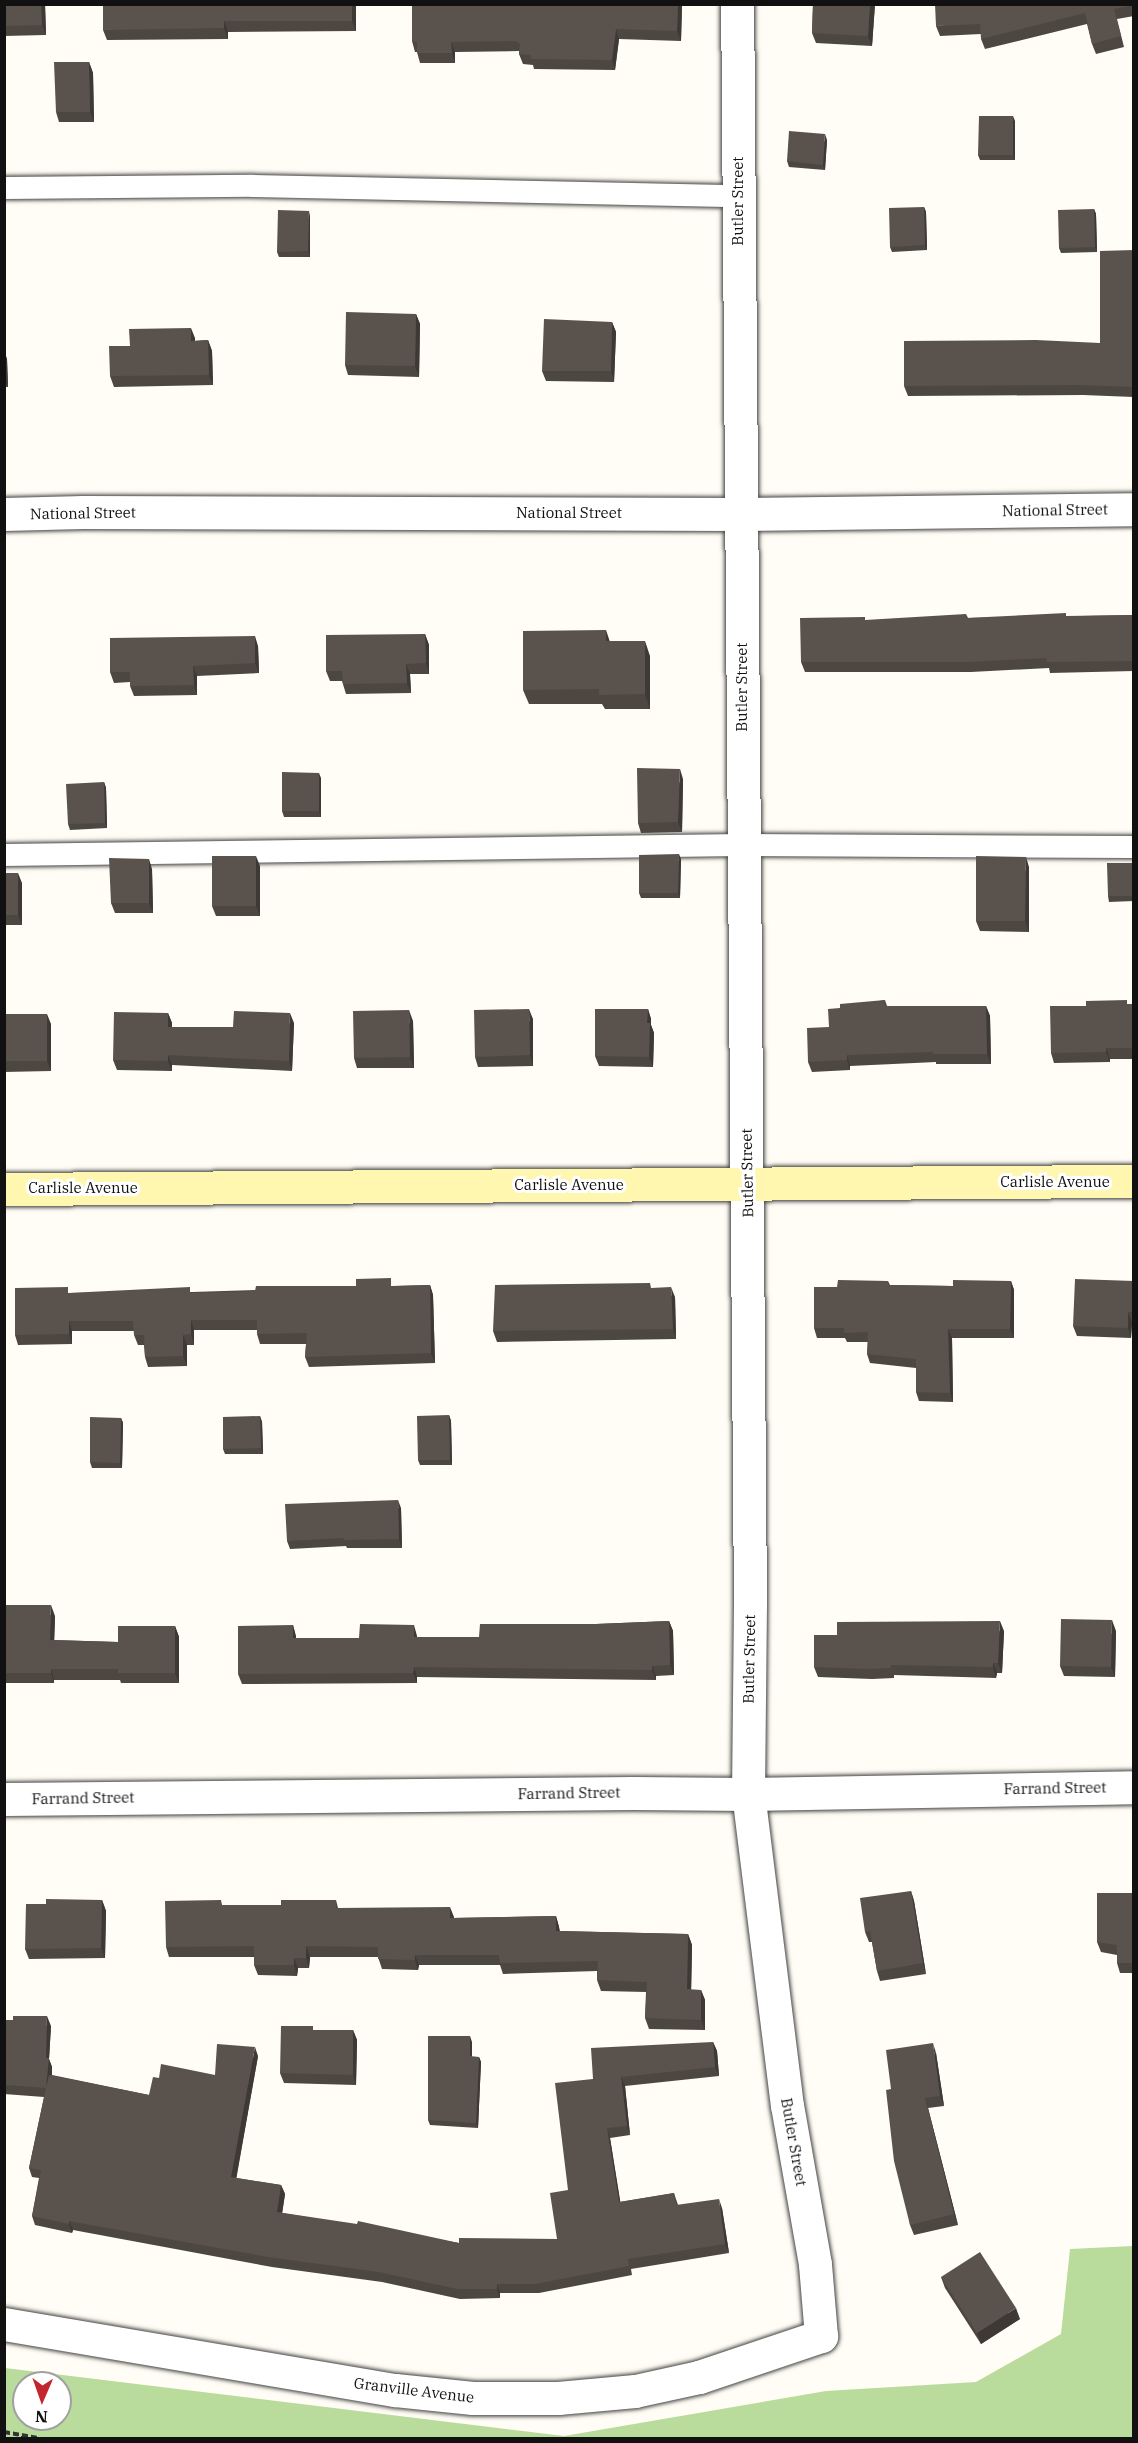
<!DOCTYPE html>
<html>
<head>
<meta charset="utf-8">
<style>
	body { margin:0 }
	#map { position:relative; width:1138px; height:2443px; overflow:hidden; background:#fffdf5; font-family:"IBM Plex Serif",serif }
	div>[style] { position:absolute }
	.forest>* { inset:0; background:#b9dc9c }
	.path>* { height:4px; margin-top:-2px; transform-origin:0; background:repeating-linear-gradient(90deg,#333 0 6px,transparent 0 9px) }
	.roads { filter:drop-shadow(0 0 2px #444) drop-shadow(0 0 2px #444) }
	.lane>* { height:22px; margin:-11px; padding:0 11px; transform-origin:11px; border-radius:11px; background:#fff }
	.street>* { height:33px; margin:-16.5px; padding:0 16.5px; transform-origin:16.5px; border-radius:16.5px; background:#fff }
	.secondary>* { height:33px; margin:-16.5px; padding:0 16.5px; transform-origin:16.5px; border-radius:16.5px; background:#fff6b0 }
	.wall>* { inset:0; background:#4d4742 }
	.shaded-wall>* { inset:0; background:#3f3936 }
	.building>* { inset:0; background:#5a524d }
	span { translate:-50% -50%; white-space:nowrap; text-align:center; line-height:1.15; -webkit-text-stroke:6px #fff; paint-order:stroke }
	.street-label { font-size:15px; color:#111 }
	.frame { position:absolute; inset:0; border:6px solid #111; pointer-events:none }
	.north { position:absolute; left:12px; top:2371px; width:60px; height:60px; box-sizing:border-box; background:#fff; border:2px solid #a0a0a0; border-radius:50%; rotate:182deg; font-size:16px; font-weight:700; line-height:24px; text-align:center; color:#111 }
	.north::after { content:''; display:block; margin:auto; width:21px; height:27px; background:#c4262e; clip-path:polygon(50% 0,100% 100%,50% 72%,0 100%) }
</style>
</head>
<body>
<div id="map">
	<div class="forest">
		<div style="clip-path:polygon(evenodd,1133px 2246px,1133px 2438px,5px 2438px,5px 2368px,564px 2436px,826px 2391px,976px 2382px,1061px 2334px,1070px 2249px,1133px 2246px,24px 2383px,60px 2383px,60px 2419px,24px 2419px,24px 2383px)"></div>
	</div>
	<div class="path">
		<div style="left:4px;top:2432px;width:36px;rotate:10deg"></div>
	</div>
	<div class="roads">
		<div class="lane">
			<div style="left:4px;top:188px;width:249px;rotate:-0.5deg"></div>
			<div style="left:253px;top:186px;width:485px;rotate:1.2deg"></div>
			<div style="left:4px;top:855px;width:738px;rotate:-0.78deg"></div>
			<div style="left:742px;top:845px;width:392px;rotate:0.3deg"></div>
		</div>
		<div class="street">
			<div style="left:4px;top:514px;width:79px;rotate:-1.5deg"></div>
			<div style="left:83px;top:512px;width:658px;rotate:0.17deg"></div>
			<div style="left:741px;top:514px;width:393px;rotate:-0.7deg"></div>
			<div style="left:4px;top:1799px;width:629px;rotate:-0.55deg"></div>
			<div style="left:633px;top:1793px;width:115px;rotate:0.5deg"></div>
			<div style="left:748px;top:1794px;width:386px;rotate:-1deg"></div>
			<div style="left:4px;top:2324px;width:397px;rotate:9.6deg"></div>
			<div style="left:395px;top:2390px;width:78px;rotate:5.9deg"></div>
			<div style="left:473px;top:2398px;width:85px"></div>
			<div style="left:558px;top:2398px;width:77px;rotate:-5.2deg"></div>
			<div style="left:635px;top:2391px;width:66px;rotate:-12.3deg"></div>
			<div style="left:699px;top:2377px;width:129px;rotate:-18.6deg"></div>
			<div style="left:821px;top:2336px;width:72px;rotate:-94.8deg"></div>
			<div style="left:815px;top:2264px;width:160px;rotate:-100deg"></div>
			<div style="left:787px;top:2106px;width:314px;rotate:-97.1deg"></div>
			<div style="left:748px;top:1794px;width:188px;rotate:-89.4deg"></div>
			<div style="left:750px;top:1606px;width:1602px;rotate:-90.46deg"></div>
		</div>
		<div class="secondary">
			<div style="left:4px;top:1189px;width:1130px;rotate:-0.41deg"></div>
		</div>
	</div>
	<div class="wall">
		<div style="clip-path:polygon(4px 4px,45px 4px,46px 35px,4px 36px)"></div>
		<div style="clip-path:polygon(356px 4px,356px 31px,228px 32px,228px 39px,107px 40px,103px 30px)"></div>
		<div style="clip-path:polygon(682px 4px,681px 41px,619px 39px,615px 70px,534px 69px,533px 65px,523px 64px,519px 54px,519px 51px,455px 52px,455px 63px,420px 63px,417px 52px,415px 52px,412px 41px)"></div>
		<div style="clip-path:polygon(813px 4px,875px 4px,872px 46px,816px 43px,812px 33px)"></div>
		<div style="clip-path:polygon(1134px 4px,1134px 16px,1117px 19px,1124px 47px,1096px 54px,1092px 44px,1087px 24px,985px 49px,981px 39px,981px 34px,940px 36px,936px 26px)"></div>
		<div style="clip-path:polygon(89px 62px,93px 73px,94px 122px,59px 122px,56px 112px)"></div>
		<div style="clip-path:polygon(1015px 121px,1015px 160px,980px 160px,978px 155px)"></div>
		<div style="clip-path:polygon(827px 140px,825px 170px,789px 167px,787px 161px)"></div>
		<div style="clip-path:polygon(924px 207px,926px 212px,927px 250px,892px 252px,890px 247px)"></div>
		<div style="clip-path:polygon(1094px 209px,1096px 214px,1097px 252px,1061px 253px,1059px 248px)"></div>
		<div style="clip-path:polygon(310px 216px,310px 257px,279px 257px,277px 252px)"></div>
		<div style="clip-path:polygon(1134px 250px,1134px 397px,1083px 395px,908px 396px,904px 386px,1100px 343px)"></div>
		<div style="clip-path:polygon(416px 314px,420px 324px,419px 377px,348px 375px,345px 365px)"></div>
		<div style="clip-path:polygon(612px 322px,616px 332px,614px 382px,546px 381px,542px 371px)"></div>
		<div style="clip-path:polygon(195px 338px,195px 341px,208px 340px,212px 351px,213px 385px,114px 387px,110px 376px,130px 346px)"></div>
		<div style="clip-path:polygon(4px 351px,7px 359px,8px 387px,4px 387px)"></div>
		<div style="clip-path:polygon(966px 614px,968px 618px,1134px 615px,1134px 671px,1050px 673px,1049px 668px,971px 672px,805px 672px,801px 662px)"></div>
		<div style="clip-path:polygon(425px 634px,429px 645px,429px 674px,410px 674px,411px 693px,346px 694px,342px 681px,330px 681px,326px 671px)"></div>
		<div style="clip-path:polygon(610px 641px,650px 656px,650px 709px,605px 709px,602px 704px,529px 704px,523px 690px)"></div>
		<div style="clip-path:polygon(258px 646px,259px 673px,197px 676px,197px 695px,134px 696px,130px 686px,130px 682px,114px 683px,110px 672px)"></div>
		<div style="clip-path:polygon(321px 778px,321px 817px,284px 817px,282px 811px)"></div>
		<div style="clip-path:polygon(683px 779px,682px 832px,641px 833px,638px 823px)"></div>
		<div style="clip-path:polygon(104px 782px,106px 788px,107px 828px,70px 830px,68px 824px)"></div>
		<div style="clip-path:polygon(681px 859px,680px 898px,641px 898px,639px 893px)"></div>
		<div style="clip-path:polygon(1134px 863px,1134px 901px,1109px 902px,1108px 896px)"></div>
		<div style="clip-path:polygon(260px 866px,260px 916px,216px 916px,212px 906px)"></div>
		<div style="clip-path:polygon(1029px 867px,1029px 932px,980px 931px,976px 921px)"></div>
		<div style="clip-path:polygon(152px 869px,153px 913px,115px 913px,111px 903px)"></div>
		<div style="clip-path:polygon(4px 873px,22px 883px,22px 925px,4px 925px)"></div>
		<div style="clip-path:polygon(885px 1000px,887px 1006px,986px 1006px,990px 1016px,991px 1064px,936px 1064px,936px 1062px,850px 1066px,850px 1070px,812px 1072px,808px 1062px,840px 1008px)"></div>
		<div style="clip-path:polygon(1128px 1004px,1134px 1004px,1134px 1059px,1110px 1059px,1110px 1062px,1054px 1063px,1051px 1053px,1086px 1006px)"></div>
		<div style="clip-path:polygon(648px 1009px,651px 1019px,651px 1025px,654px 1033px,653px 1067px,599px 1066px,595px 1056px)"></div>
		<div style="clip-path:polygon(168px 1013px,172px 1023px,172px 1027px,233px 1027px,294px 1023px,292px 1071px,172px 1065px,172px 1071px,117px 1070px,113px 1060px)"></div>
		<div style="clip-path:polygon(4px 1014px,51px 1024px,51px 1071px,4px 1072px)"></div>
		<div style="clip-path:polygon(533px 1019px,533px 1066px,478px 1067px,475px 1057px)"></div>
		<div style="clip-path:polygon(413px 1021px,414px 1068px,357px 1068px,354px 1058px)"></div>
		<div style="clip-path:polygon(888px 1281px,890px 1285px,953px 1286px,1011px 1281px,1014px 1290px,1014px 1338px,952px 1338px,953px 1402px,919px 1401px,916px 1392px,916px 1368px,870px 1363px,867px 1354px,868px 1342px,847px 1342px,845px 1338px,817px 1338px,814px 1328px,837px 1287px)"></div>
		<div style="clip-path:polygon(1134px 1281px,1134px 1323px,1132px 1323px,1131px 1338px,1077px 1336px,1073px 1326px)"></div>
		<div style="clip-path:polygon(430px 1285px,433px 1295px,435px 1363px,309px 1367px,305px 1357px,306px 1344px,260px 1344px,257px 1334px,257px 1330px,194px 1330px,194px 1345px,187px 1345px,187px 1366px,148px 1367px,145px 1357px,144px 1345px,138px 1345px,134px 1335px,134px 1331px,72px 1331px,72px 1344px,18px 1345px,15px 1335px,70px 1293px,192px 1292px)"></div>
		<div style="clip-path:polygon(652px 1288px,675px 1297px,676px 1339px,497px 1342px,493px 1331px)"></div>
		<div style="clip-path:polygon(449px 1415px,451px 1421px,452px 1465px,420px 1465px,418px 1460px)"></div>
		<div style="clip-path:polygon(260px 1416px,262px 1422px,263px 1454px,225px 1454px,223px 1449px)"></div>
		<div style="clip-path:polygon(121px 1418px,123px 1423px,122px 1468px,92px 1468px,90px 1462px)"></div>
		<div style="clip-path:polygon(401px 1508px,402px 1548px,347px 1548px,346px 1546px,290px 1549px,287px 1541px)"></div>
		<div style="clip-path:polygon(4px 1605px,55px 1616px,54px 1640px,118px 1642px,175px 1626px,179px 1637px,179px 1683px,121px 1683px,120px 1680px,54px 1680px,54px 1683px,4px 1683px)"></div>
		<div style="clip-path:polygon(669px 1621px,673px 1631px,674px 1675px,656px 1676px,656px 1680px,417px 1677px,417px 1683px,242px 1684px,238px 1674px,293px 1625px,296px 1638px,359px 1638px,417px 1636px,417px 1637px,479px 1637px,596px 1624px)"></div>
		<div style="clip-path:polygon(1004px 1631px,1002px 1673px,997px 1673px,996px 1678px,894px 1675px,894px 1678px,872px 1679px,818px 1677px,814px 1667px,837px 1635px)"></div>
		<div style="clip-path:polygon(1116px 1631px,1115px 1677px,1064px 1676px,1060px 1666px)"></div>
		<div style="clip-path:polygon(911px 1891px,914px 1901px,926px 1974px,880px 1981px,877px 1971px,872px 1942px,869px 1942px,865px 1932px)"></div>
		<div style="clip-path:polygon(1134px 1893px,1134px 1973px,1120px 1973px,1117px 1963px,1117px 1955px,1101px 1952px,1097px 1942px)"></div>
		<div style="clip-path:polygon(102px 1900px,106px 1911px,105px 1958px,29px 1959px,25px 1949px,46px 1904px)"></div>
		<div style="clip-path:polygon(221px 1900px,222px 1905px,281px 1905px,336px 1900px,338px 1908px,454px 1917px,454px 1918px,556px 1916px,559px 1927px,560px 1931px,688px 1934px,692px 1945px,691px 1990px,701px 1990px,705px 2000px,705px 2030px,649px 2029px,645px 2018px,646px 1992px,601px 1991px,597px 1980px,597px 1971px,503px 1974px,500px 1965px,419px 1965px,418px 1970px,382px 1969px,378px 1957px,310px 1957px,309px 1968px,298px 1968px,297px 1976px,258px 1975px,254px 1965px,254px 1957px,169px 1957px,166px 1947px)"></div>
		<div style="clip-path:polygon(4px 2020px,51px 2026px,49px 2059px,52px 2067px,52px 2075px,149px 2095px,159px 2078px,215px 2075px,258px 2056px,236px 2178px,281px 2185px,285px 2194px,282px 2213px,459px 2243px,557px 2239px,593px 2079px,713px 2042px,717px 2051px,719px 2076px,625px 2086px,630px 2135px,610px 2138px,620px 2202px,674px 2193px,678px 2205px,722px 2208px,729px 2253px,631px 2269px,632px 2275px,539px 2293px,500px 2293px,500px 2298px,460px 2299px,382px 2282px,272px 2267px,73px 2230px,72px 2233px,35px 2225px,32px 2216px,39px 2178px,32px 2177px,29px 2168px,44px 2097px,4px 2094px)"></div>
		<div style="clip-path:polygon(315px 2030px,353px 2030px,357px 2040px,356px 2085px,284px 2083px,280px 2073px)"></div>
		<div style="clip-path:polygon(472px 2042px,472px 2057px,479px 2057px,481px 2062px,478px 2128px,430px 2125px,428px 2120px)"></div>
		<div style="clip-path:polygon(936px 2053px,944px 2106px,928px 2108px,958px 2225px,914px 2235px,910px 2225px,891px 2089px)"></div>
		<div style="clip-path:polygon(941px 2277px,1020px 2319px,981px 2344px,945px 2288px)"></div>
	</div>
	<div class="shaded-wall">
		<div style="clip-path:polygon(41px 4px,45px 4px,46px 35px,42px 25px)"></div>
		<div style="clip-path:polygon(352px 4px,356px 4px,356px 31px,352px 21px)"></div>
		<div style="clip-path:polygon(678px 4px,682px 4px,681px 41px,677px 31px)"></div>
		<div style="clip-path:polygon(870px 4px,875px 4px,872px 46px,868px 36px)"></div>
		<div style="clip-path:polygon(224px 21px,228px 32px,228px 39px,224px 28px)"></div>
		<div style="clip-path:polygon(616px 29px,619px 39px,615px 70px,612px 60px)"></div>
		<div style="clip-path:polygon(451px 42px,455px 52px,455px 63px,452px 53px)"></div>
		<div style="clip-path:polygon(89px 62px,93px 73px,94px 122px,90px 112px)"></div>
		<div style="clip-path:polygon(1013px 116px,1015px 121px,1015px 160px,1013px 155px)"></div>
		<div style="clip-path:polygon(825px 134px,827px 140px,825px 170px,823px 165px)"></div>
		<div style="clip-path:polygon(924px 207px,926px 212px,927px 250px,925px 245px)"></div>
		<div style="clip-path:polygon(1094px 209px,1096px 214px,1097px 252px,1095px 247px)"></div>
		<div style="clip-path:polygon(309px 211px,310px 216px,310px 257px,308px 251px)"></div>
		<div style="clip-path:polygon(416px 314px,420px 324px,419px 377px,415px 366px)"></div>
		<div style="clip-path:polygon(612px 322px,616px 332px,614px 382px,611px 371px)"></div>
		<div style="clip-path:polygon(191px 328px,195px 338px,195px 351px,191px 341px)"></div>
		<div style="clip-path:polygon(208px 340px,212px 351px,213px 385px,209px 375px)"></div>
		<div style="clip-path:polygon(4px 351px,7px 359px,8px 387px,4px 378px)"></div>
		<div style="clip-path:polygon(606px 630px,611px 645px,606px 641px)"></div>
		<div style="clip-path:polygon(425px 634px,429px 645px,429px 674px,426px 663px)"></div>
		<div style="clip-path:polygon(255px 636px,258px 646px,259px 673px,255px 663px)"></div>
		<div style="clip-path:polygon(645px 641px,650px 656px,650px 709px,645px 694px)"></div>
		<div style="clip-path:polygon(406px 664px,410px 674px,411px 693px,407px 683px)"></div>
		<div style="clip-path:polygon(193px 666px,197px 676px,197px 695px,194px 685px)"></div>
		<div style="clip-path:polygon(680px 769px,683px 779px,682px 832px,678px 822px)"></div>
		<div style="clip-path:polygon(319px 773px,321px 778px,321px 817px,319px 811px)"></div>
		<div style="clip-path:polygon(104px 782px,106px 788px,107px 828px,105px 823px)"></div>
		<div style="clip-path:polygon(679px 854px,681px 859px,680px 898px,678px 893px)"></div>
		<div style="clip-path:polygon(256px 856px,260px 866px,260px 916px,256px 906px)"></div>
		<div style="clip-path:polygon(1026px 857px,1029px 867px,1029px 932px,1025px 921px)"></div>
		<div style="clip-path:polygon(149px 859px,152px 869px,153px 913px,149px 903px)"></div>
		<div style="clip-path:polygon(18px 873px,22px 883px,22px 925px,18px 915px)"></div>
		<div style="clip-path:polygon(986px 1006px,990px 1016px,991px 1064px,987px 1054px)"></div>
		<div style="clip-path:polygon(529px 1009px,533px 1019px,533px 1066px,530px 1055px)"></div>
		<div style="clip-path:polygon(648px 1009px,651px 1019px,651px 1025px,654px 1033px,653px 1067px,649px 1057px,647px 1023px)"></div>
		<div style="clip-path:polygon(409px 1010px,413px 1021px,414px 1068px,410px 1057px)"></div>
		<div style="clip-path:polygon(168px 1013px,172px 1023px,172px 1037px,168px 1027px)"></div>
		<div style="clip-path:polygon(290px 1013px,294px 1023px,292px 1071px,289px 1061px)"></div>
		<div style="clip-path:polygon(47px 1014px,51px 1024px,51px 1071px,47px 1061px)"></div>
		<div style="clip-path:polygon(1106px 1048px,1110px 1059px,1110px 1062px,1106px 1052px)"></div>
		<div style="clip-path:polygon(168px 1055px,172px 1065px,172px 1071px,168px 1061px)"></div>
		<div style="clip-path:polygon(847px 1055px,850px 1066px,850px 1070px,847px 1060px)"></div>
		<div style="clip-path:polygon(1011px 1281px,1014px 1290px,1014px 1338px,1010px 1329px)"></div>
		<div style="clip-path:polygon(430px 1285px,433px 1295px,435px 1363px,431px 1353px)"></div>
		<div style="clip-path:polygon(671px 1287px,675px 1297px,676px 1339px,673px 1329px)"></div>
		<div style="clip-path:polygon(1128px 1312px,1132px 1323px,1131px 1338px,1128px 1328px)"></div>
		<div style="clip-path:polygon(191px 1320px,194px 1330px,194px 1345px,191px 1334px)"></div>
		<div style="clip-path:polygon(69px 1321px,72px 1331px,72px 1344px,69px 1334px)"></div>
		<div style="clip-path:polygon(948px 1329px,952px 1338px,953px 1402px,950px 1393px)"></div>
		<div style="clip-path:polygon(183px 1335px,187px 1345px,187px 1366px,183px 1356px)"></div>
		<div style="clip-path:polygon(449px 1415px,451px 1421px,452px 1465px,450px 1460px)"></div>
		<div style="clip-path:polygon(260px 1416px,262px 1422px,263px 1454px,261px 1448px)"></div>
		<div style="clip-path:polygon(121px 1418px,123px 1423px,122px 1468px,120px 1463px)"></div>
		<div style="clip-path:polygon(398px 1500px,401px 1508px,402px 1548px,399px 1539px)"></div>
		<div style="clip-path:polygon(51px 1605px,55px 1616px,54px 1650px,50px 1640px)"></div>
		<div style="clip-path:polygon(1112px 1620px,1116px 1631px,1115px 1677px,1111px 1667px)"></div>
		<div style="clip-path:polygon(669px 1621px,673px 1631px,674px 1675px,670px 1665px)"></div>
		<div style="clip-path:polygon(1000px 1621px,1004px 1631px,1002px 1673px,998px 1663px)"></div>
		<div style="clip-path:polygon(293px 1625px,296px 1636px,296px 1648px,293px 1638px)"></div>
		<div style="clip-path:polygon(414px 1625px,417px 1636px,417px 1648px,414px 1637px)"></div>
		<div style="clip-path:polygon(175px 1626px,179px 1637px,179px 1683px,175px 1673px)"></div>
		<div style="clip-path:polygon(993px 1663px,997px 1673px,996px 1678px,993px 1667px)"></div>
		<div style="clip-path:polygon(652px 1666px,656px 1676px,656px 1680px,652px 1670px)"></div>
		<div style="clip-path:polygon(414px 1667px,417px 1677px,417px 1683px,413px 1673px)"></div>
		<div style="clip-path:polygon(51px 1669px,54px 1680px,54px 1683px,51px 1673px)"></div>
		<div style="clip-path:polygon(911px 1891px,914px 1901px,926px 1974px,923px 1963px)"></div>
		<div style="clip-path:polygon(102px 1900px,106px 1911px,105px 1958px,101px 1948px)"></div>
		<div style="clip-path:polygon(450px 1907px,454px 1917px,454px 1928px,450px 1918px)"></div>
		<div style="clip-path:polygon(556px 1916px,559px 1927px,560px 1941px,556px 1931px)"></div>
		<div style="clip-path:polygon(688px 1934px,692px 1945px,691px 2000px,687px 1989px)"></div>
		<div style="clip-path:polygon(306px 1946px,310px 1957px,309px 1968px,306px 1958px)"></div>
		<div style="clip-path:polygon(415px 1955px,419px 1965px,418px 1970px,415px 1960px)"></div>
		<div style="clip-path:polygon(294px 1958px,298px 1968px,297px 1976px,294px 1965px)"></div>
		<div style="clip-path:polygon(701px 1990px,705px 2000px,705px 2030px,701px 2020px)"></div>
		<div style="clip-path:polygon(47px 2016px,51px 2026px,49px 2059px,52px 2067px,50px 2097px,46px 2088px,46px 2058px)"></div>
		<div style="clip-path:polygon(353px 2030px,357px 2040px,356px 2085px,353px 2075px)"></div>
		<div style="clip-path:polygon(470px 2036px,472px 2042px,472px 2062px,470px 2056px)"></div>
		<div style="clip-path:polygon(713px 2042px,717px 2051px,719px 2076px,715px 2067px)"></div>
		<div style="clip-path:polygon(933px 2043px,936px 2053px,944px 2106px,940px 2096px)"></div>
		<div style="clip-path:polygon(255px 2047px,258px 2056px,235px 2186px,231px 2177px)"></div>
		<div style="clip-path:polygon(479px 2057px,481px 2062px,478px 2128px,476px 2123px)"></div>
		<div style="clip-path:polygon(621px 2077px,625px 2086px,630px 2135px,627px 2126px)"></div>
		<div style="clip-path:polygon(925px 2098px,928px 2108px,958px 2225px,954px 2214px)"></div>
		<div style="clip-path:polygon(607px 2128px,610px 2138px,622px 2212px,619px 2202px)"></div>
		<div style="clip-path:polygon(281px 2185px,285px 2194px,281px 2221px,277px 2212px)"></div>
		<div style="clip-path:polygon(719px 2199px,722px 2208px,729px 2253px,725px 2244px)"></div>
		<div style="clip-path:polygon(69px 2221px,73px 2230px,72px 2233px,69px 2224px)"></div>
		<div style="clip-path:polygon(497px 2284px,500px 2293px,500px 2298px,497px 2289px)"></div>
		<div style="clip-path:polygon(1016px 2308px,1020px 2319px,981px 2344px,977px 2333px)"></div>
	</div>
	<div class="building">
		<div style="clip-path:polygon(4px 4px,41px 4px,42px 25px,4px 26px)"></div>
		<div style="clip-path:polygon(103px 4px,352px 4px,352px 21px,224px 21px,224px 28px,103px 30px)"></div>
		<div style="clip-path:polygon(412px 4px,678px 4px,677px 31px,616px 29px,612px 60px,531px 59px,531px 55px,519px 54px,520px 44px,516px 41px,451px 42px,452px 53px,417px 53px,417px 42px,412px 41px)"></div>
		<div style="clip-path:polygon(813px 4px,870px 4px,868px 36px,812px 33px)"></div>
		<div style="clip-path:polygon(935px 4px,1134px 4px,1134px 5px,1114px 9px,1121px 36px,1092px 44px,1085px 13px,981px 39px,980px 24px,936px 26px)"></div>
		<div style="clip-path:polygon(54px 62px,89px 62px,90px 112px,56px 112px)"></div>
		<div style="clip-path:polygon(979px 116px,1013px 116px,1013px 155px,978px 155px)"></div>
		<div style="clip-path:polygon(789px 131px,825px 134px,823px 165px,787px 161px)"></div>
		<div style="clip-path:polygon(924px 207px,925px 245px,890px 247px,889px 208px)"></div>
		<div style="clip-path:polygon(1094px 209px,1095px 247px,1059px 248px,1058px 210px)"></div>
		<div style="clip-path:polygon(278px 210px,309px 211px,308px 251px,277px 252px)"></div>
		<div style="clip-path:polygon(1134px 250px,1134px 387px,1079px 385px,904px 386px,904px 341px,1036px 340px,1100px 343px,1100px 251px)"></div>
		<div style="clip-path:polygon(346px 312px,416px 314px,415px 366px,345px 365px)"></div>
		<div style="clip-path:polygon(544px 319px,612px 322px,611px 371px,542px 371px)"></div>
		<div style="clip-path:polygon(191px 328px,191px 341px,208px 340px,209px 375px,110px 376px,109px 346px,130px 346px,129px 329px)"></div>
		<div style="clip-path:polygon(1066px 613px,1066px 616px,1134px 615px,1134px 661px,1047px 662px,1046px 658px,967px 662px,801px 662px,800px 618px,865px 617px,865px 620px,966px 614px,966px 618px)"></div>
		<div style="clip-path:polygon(606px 630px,606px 641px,645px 641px,645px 694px,599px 695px,599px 689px,523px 690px,523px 631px)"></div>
		<div style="clip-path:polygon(425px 634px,426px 663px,406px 664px,407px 683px,343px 684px,342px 671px,326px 671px,326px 635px)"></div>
		<div style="clip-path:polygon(255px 636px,255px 663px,193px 666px,194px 685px,130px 686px,130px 672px,110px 672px,110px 638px)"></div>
		<div style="clip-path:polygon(637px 768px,680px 769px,678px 822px,638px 823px)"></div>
		<div style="clip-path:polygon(282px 772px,319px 773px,319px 811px,282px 811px)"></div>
		<div style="clip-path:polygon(104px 782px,105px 823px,68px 824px,66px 784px)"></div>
		<div style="clip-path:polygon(679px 854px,678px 893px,639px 893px,639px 855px)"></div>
		<div style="clip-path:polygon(212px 856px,256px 856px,256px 906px,212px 906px)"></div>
		<div style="clip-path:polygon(976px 856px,1026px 857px,1025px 921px,976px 921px)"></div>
		<div style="clip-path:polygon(109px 858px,149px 859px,149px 903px,111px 903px)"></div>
		<div style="clip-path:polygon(1107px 863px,1134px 863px,1134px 896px,1108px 896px)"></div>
		<div style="clip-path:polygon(4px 873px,18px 873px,18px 915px,4px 915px)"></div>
		<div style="clip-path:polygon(885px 1000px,885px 1006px,986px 1006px,987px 1054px,933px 1054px,933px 1052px,847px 1055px,847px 1060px,808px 1062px,807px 1028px,829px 1027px,828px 1009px,840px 1008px,840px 1004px)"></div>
		<div style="clip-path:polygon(1127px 1000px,1127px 1004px,1134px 1004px,1134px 1048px,1106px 1048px,1106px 1052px,1051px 1053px,1050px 1006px,1086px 1006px,1086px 1001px)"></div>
		<div style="clip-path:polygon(529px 1009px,530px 1055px,475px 1057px,474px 1010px)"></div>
		<div style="clip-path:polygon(595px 1009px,648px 1009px,647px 1023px,650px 1023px,649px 1057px,595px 1056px)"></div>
		<div style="clip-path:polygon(409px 1010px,410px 1057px,354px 1058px,353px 1011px)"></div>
		<div style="clip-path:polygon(234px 1011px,290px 1013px,289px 1061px,168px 1055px,168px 1061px,113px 1060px,114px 1012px,168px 1013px,168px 1027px,233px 1027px)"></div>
		<div style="clip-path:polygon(4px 1014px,47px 1014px,47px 1061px,4px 1061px)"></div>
		<div style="clip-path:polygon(391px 1278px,391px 1286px,430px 1285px,431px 1353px,305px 1357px,307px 1333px,257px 1334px,257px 1320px,191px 1320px,191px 1334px,183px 1335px,183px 1356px,145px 1357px,144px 1335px,134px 1335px,133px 1321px,69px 1321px,69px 1334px,15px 1335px,15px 1288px,68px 1287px,68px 1293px,190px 1287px,190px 1293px,255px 1291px,256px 1286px,356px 1286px,356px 1279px)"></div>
		<div style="clip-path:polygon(1075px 1279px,1134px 1281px,1134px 1312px,1128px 1312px,1128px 1328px,1073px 1326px)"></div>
		<div style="clip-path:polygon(838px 1280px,888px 1281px,888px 1285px,953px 1286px,953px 1280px,1011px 1281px,1010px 1329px,948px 1329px,950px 1393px,916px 1392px,916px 1359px,867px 1354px,868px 1332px,844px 1333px,844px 1328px,814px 1328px,814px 1287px,837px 1287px)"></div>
		<div style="clip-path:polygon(650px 1283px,651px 1288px,671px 1287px,673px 1329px,493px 1331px,495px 1285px)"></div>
		<div style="clip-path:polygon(449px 1415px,450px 1460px,418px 1460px,417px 1416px)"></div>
		<div style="clip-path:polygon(260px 1416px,261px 1448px,223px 1449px,223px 1417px)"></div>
		<div style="clip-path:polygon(90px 1417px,121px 1418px,120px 1463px,90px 1462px)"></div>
		<div style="clip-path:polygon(398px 1500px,399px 1539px,344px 1540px,344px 1538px,287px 1541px,285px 1504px)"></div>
		<div style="clip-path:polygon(4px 1605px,51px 1605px,50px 1640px,118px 1642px,118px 1626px,175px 1626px,175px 1673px,118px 1673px,118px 1669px,51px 1669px,51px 1673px,4px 1673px)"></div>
		<div style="clip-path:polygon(1061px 1619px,1112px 1620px,1111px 1667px,1060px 1666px)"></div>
		<div style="clip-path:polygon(669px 1621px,670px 1665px,652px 1666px,652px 1670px,414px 1667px,413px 1673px,238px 1674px,238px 1626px,293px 1625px,293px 1638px,359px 1638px,360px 1624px,414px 1625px,414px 1637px,479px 1637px,480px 1624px,596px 1624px)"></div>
		<div style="clip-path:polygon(1000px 1621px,998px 1663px,993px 1663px,993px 1667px,891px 1665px,891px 1668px,869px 1669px,814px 1667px,814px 1635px,837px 1635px,837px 1622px)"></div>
		<div style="clip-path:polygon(911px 1891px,923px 1963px,877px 1971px,870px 1931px,865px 1932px,860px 1898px)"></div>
		<div style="clip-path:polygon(1097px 1893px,1134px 1893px,1134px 1963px,1117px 1963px,1117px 1945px,1097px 1942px)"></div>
		<div style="clip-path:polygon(46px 1899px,102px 1900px,101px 1948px,25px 1949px,26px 1904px,46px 1904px)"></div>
		<div style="clip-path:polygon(221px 1900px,221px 1905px,281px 1905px,281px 1900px,336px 1900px,336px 1908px,450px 1907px,450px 1918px,556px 1916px,556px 1931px,688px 1934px,687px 1989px,701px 1990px,701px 2020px,645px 2018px,647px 1982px,597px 1980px,598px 1961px,500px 1963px,499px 1955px,415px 1955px,415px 1960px,378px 1959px,378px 1947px,306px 1946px,306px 1958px,294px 1958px,294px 1965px,254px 1965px,254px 1946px,166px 1947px,165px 1901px)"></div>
		<div style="clip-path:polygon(13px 2016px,47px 2016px,46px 2058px,49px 2058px,46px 2088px,49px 2075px,149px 2095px,153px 2077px,159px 2078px,161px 2064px,215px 2075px,217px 2044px,255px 2047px,231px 2177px,281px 2185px,277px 2212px,357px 2224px,358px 2221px,459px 2243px,459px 2238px,557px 2239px,550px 2193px,568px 2190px,555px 2083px,593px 2079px,591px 2048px,713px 2042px,715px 2067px,621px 2077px,627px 2126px,607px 2128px,619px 2202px,674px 2193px,676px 2205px,719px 2199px,725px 2244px,628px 2259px,629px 2266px,535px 2284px,497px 2284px,497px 2289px,457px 2289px,379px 2272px,268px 2257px,69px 2221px,69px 2224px,32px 2216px,41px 2170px,29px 2168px,46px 2088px,4px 2085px,4px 2020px,13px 2020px)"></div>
		<div style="clip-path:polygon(281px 2026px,313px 2026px,313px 2030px,353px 2030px,353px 2075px,280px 2073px)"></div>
		<div style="clip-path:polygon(428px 2036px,470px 2036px,470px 2056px,479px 2057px,476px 2123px,428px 2120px)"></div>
		<div style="clip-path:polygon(933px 2043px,940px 2096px,925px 2098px,954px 2214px,910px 2225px,894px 2161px,886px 2090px,891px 2089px,886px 2050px)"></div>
		<div style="clip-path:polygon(980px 2252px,1016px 2308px,977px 2333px,941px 2277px)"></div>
	</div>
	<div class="street-label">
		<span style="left:738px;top:201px;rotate:-90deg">Butler Street</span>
		<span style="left:1055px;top:510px;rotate:-1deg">National Street</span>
		<span style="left:83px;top:513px;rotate:-1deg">National Street</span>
		<span style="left:569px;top:513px">National Street</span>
		<span style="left:742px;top:687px;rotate:-90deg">Butler Street</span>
		<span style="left:747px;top:1173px;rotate:-91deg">Butler Street</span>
		<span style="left:1055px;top:1182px">Carlisle Avenue</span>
		<span style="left:569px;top:1185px">Carlisle Avenue</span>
		<span style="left:83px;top:1188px">Carlisle Avenue</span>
		<span style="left:749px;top:1659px;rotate:-89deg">Butler Street</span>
		<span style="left:1055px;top:1788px;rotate:-1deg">Farrand Street</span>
		<span style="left:569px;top:1793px;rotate:-1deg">Farrand Street</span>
		<span style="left:83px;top:1798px;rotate:-1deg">Farrand Street</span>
		<span style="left:794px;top:2142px;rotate:80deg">Butler Street</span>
		<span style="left:414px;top:2390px;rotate:7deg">Granville Avenue</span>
	</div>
	<div class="frame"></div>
	<div class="north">N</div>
</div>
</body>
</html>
